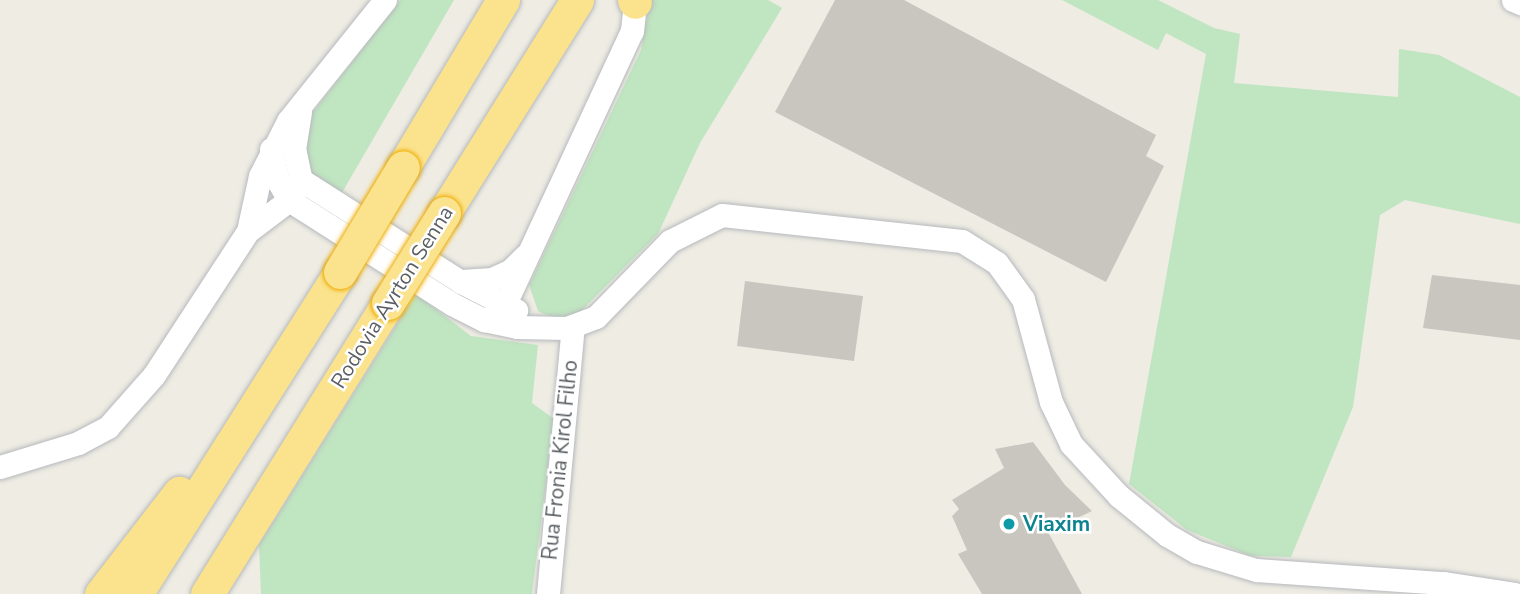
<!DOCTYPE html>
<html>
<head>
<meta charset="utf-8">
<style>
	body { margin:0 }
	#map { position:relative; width:1520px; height:594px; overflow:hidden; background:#eeece3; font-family:"Nunito Sans",sans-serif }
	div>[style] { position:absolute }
	.green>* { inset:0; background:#c0e5c1 }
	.building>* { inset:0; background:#c9c6c0 }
	.roads { filter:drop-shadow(0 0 2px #b6b9bd) drop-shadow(0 0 2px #b6b9bd) }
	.minor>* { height:23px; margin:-11.5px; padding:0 11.5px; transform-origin:11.5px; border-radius:11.5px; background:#fff }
	.highway>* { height:33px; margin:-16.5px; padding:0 16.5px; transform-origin:16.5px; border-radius:16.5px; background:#fbe38d }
	.bridges { filter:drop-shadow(0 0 2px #eeac03) drop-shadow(0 0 2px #eeac03) }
	.highway-bridge>* { height:33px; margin:-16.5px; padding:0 16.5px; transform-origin:16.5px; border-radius:16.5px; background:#fbe38d }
	.dots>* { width:19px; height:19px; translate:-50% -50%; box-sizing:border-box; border:4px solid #fff; border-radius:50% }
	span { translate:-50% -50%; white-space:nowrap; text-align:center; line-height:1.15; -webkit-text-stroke:5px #fff; paint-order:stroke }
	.street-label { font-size:21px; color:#5b5f64 }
	.culture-label { font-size:21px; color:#0d838f; font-weight:700 }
	.left { translate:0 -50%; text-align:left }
</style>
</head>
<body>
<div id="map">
	<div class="green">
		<div style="clip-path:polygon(400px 0,454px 0,340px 196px,309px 172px,303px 145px,311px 115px)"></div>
		<div style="clip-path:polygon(650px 0,768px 0,782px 8px,700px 143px,658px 234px,582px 310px,567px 317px,551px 317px,538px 311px,529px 285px,641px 50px)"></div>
		<div style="clip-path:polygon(1062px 0,1158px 0,1214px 28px,1240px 34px,1234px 83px,1398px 97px,1399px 49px,1439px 55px,1520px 97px,1520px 224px,1405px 200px,1380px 215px,1353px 407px,1291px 557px,1251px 556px,1187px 530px,1129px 484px,1206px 54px,1166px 33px,1158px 50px)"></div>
		<div style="clip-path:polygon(416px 294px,471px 336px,538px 345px,532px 403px,554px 419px,532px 594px,261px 594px,259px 545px)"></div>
	</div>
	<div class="building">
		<div style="clip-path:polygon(835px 0,904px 0,1156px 135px,1146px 156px,1164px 166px,1106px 282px,775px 112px)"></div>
		<div style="clip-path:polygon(1432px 275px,1520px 285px,1520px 340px,1423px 328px)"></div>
		<div style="clip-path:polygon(745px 281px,863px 296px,854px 361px,737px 346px)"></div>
		<div style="clip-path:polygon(1033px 442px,1065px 485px,1092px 511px,1048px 532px,1082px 594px,982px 594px,958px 554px,967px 550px,952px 516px,959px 509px,952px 500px,1004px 468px,995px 449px)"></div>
	</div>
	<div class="roads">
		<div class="minor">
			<div style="left:1513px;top:0;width:8px;rotate:23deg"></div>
			<div style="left:300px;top:112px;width:36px;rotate:99deg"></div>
			<div style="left:294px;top:148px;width:33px;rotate:78deg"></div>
			<div style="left:271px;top:149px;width:33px;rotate:78deg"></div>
			<div style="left:278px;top:181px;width:22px;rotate:60deg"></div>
			<div style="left:289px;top:200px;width:193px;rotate:32.5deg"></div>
			<div style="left:452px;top:304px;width:36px;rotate:27deg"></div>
			<div style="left:484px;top:320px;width:34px;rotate:12deg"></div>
			<div style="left:517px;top:327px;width:50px;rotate:1.1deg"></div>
			<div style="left:567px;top:328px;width:31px;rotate:-21deg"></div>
			<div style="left:596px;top:317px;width:106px;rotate:-45.8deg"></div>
			<div style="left:670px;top:241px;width:58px;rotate:-26.6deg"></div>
			<div style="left:722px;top:215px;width:241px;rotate:6.2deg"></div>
			<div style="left:962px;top:241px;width:41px;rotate:32.2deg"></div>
			<div style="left:997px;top:263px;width:44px;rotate:54.2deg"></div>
			<div style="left:1023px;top:299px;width:107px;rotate:74.8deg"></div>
			<div style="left:1051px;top:402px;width:47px;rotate:64.5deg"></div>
			<div style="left:1071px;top:444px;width:71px;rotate:47.3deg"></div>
			<div style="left:1119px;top:496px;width:62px;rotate:39.1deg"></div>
			<div style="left:1167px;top:535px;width:34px;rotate:30deg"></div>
			<div style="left:1197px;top:552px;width:62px;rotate:17deg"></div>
			<div style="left:1256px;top:570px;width:188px;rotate:4deg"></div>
			<div style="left:1444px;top:583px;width:71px;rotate:8.9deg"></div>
			<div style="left:301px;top:180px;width:190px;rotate:32.5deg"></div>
			<div style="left:461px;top:282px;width:62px;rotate:27deg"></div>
			<div style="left:248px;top:231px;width:56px;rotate:-77.7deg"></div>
			<div style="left:260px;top:176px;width:62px;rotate:-63deg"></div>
			<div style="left:288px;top:121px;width:155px;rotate:-51.3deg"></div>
			<div style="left:462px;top:281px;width:30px;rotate:-4deg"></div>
			<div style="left:492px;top:279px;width:21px;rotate:-25deg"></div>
			<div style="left:511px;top:270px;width:20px;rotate:-45deg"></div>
			<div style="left:484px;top:320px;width:14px;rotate:-25deg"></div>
			<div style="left:497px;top:314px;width:13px;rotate:-51deg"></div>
			<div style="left:505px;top:304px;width:301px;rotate:-65.1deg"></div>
			<div style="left:632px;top:31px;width:29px;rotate:-84deg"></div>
			<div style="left:0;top:467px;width:82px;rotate:-17.1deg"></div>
			<div style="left:78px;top:443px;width:34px;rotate:-28deg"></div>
			<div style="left:108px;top:427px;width:69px;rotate:-48.5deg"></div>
			<div style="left:154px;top:375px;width:172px;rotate:-56.9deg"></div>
			<div style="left:248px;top:231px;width:51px;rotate:-37.1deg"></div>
			<div style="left:289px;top:200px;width:23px;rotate:-59deg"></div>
			<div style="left:548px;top:594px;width:269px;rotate:-84.7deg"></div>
		</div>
		<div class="highway">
			<div style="left:634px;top:0;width:2px;rotate:63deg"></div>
			<div style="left:403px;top:167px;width:195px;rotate:-59.1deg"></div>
			<div style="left:444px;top:213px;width:251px;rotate:-58deg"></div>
			<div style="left:101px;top:594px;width:128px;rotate:-52.3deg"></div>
			<div style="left:136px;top:594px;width:381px;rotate:-57.6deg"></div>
			<div style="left:207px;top:594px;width:343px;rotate:-58.1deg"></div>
		</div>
	</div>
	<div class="bridges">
		<div class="highway-bridge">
			<div style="left:340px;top:272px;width:122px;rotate:-59deg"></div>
			<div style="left:388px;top:303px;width:106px;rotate:-58.1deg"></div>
		</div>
	</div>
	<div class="dots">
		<div style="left:1009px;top:524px;background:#0f9aa8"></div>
	</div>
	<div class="street-label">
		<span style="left:392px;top:297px;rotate:-58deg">Rodovia Ayrton Senna</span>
		<span style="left:560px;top:460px;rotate:-84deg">Rua Fronia Kirol Filho</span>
	</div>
	<div class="culture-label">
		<span class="left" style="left:1023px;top:524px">Viaxim</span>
	</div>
</div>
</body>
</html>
